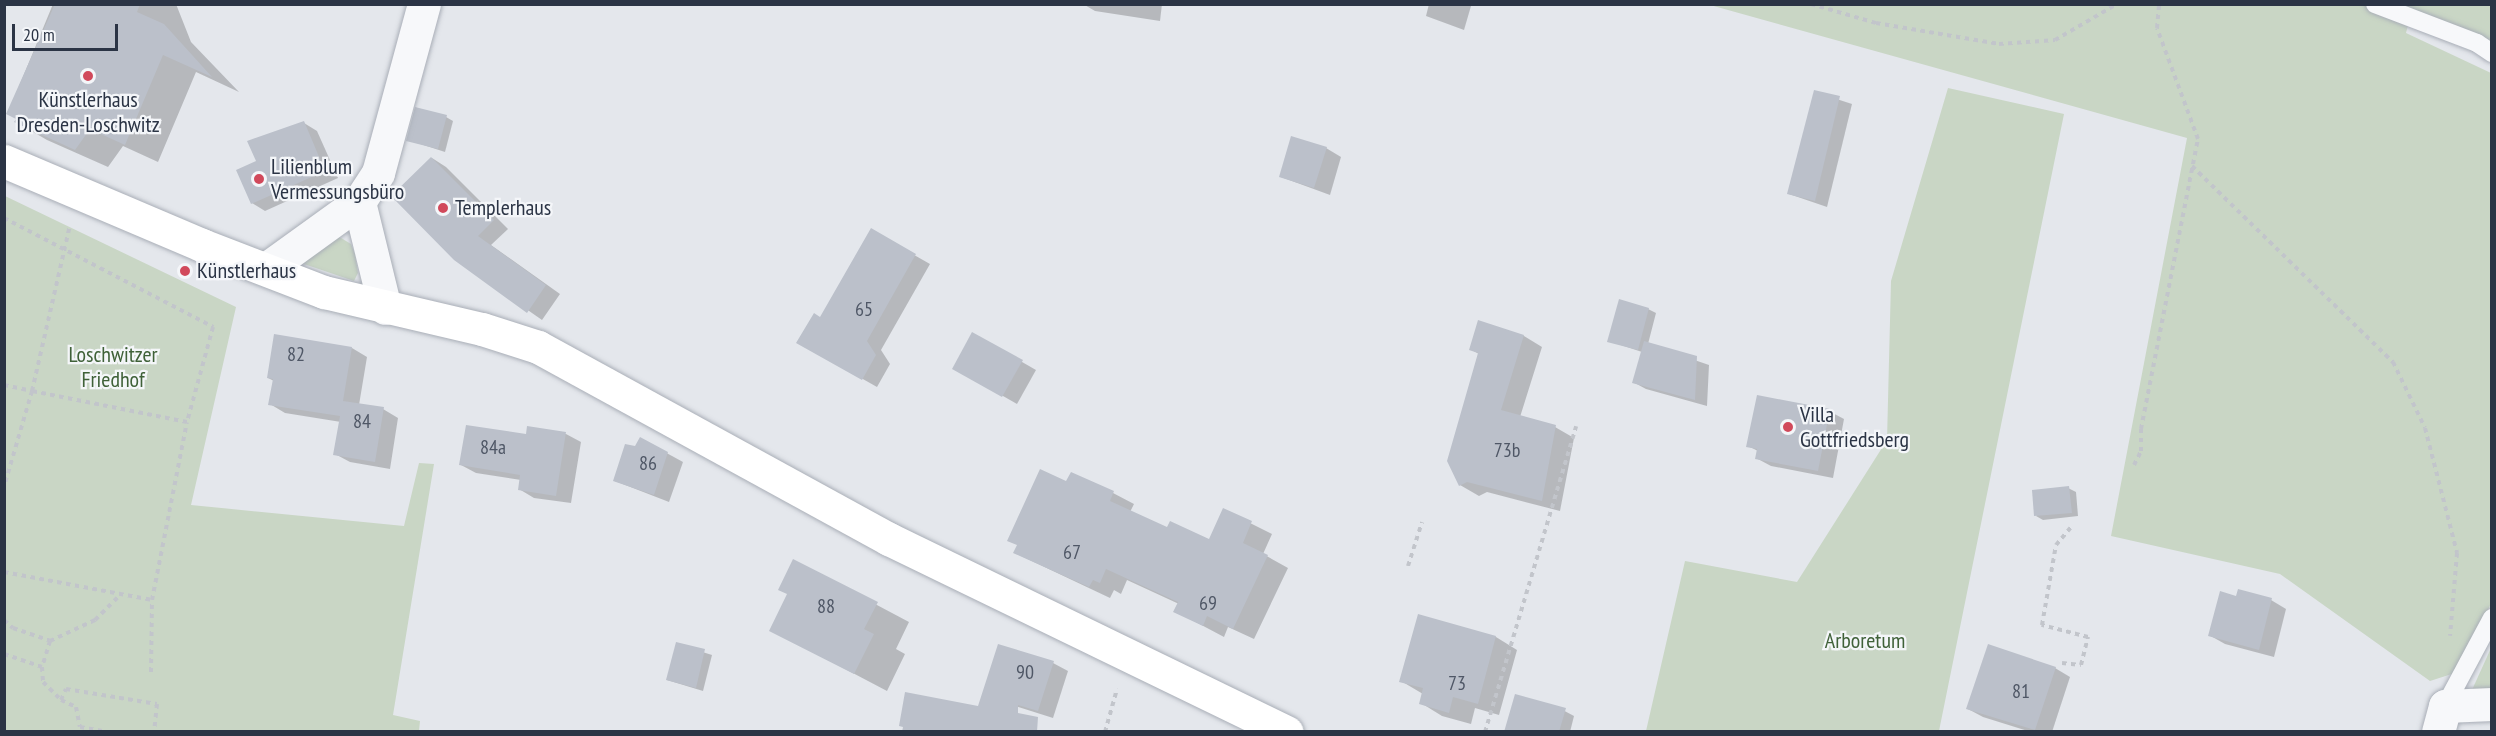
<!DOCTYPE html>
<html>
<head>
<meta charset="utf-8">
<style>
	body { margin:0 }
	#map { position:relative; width:2496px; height:736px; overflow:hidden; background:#e4e7ec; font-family:"PT Sans Narrow",sans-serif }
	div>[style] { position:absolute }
	.green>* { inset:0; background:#c9d6c5 }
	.shadow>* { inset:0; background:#0003 }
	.building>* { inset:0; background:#bbc0ca }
	.path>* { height:4px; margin-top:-2px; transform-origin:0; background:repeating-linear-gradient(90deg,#c2c5cb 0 4.5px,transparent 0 9px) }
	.roads { filter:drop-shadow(0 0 2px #a9aeb7) drop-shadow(0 0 2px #a9aeb7) }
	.service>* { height:18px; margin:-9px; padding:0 9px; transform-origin:9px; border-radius:9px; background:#f7f8fa }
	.minor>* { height:33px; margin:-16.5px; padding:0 16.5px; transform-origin:16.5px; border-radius:16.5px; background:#f7f8fa }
	.secondary>* { height:33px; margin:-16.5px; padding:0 16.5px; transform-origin:16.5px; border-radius:16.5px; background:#fff }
	.dots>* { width:16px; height:16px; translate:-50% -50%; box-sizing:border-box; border:3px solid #f4f6f9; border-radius:50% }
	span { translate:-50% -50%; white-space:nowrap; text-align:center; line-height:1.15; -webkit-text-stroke:4.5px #f4f6f9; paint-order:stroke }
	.number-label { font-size:20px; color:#4f5766 }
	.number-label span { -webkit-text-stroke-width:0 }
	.poi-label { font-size:22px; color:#2b3445 }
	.left { translate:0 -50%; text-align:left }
	.park-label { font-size:22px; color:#3f6138 }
	.frame { position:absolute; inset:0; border:6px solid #2b3445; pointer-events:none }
	.scale { position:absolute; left:12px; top:24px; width:106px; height:27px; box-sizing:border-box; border:3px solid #2b3445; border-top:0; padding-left:8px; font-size:18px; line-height:21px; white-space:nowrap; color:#2b3445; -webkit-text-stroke:4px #f4f6f9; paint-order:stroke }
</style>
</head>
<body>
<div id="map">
	<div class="green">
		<div style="clip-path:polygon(1710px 5px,2491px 5px,2491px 46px,2412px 9px,2406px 33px,2491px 73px,2492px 601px,2461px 671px,2430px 681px,2280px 574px,2111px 536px,2187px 138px)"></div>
		<div style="clip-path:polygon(1948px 88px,2064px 114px,1939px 731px,1646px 731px,1685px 561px,1797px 582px,1887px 440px,1891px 281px)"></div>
		<div style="clip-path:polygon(5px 196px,236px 307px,191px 505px,404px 526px,419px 463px,434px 464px,393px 715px,420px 721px,419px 731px,5px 731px)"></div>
		<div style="clip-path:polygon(336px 235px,351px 244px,355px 254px,358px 273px,354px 281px,301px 263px)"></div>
		<div style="clip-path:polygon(2491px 648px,2491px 689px,2472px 690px)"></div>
	</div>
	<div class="shadow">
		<div style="clip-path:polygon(53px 4px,176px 4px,191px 42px,239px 92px,196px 72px,158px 162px,123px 146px,108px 167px,47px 140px,16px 122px,18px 118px,8px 113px)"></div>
		<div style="clip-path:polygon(1083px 4px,1162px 4px,1160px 21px,1095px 11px)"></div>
		<div style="clip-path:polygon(1429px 4px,1471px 6px,1464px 30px,1426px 16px)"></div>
		<div style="clip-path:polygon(1815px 92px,1852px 104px,1827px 207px,1789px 194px)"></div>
		<div style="clip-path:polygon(446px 117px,453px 121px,445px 152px,408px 140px)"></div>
		<div style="clip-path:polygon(304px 123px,317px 131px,338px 178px,265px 211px,252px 203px,258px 162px)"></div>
		<div style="clip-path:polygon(1326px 148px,1341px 157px,1330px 195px,1281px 177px)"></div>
		<div style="clip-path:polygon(432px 158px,446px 167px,508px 229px,491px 245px,560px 294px,542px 320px,455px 259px)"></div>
		<div style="clip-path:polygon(872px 231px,930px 264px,881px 350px,890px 364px,877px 387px,799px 343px,821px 319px)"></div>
		<div style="clip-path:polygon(1648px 309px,1656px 313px,1648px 344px,1709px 365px,1707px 406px,1646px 389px,1633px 382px,1642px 352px,1609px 341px)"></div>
		<div style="clip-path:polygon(1479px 322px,1524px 336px,1542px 347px,1520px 417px,1555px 427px,1574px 438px,1560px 511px,1487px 492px,1479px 496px,1460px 485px,1479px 354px,1470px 349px)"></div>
		<div style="clip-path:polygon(973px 334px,1036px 370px,1017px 404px,954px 368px)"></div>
		<div style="clip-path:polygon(352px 348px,367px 357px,359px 405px,383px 409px,398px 418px,390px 469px,350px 462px,335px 454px,341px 422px,285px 413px,270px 404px,274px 381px,268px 378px)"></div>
		<div style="clip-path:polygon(1829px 411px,1844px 419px,1833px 478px,1771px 466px,1756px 458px,1758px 451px,1748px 446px)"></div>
		<div style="clip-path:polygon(566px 434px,581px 442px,571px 503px,534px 498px,519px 489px,521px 480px,476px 473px,461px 465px,528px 436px)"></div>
		<div style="clip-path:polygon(641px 439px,683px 462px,669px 502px,615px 481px)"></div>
		<div style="clip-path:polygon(1067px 483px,1113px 493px,1134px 504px,1130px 512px,1168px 529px,1210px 541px,1224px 510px,1272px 534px,1263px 554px,1288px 568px,1254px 639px,1228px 627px,1224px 637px,1175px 611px,1179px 604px,1127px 580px,1121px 594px,1114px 590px,1110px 598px,1015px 553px)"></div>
		<div style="clip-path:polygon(2068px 488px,2076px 492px,2078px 516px,2043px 520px,2036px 516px)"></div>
		<div style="clip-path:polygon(794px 561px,909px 622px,896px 649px,905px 654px,887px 691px,771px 630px,789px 594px)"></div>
		<div style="clip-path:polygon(2238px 598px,2271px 600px,2286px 609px,2274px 657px,2225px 644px,2209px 635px)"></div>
		<div style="clip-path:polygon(1419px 616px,1496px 637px,1517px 650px,1499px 715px,1475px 708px,1471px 724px,1442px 716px,1421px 703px,1423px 694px,1401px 681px)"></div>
		<div style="clip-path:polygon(677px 644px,712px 655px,703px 691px,667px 680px)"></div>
		<div style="clip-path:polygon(1053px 663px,1068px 671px,1053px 718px,999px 701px)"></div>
		<div style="clip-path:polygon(2055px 668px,2070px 677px,2052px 732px,2031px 732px,1983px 717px,1968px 709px)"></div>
		<div style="clip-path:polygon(1559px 708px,1574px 716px,1570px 732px,1505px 732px)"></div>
	</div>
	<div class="building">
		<div style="clip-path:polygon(55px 4px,140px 4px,137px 12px,164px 24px,212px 77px,163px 55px,125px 145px,90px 129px,75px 150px,14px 122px,16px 119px,6px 114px)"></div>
		<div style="clip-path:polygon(1814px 90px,1840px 96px,1815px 201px,1787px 194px)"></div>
		<div style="clip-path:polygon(415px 107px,447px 115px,438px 149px,406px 141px)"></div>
		<div style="clip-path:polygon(304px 121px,325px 171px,251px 204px,236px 170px,256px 161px,247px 141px)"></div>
		<div style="clip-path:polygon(1291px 136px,1327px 147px,1314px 188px,1279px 177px)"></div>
		<div style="clip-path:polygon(431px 157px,494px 220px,478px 236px,546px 285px,527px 313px,454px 260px,391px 196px)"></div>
		<div style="clip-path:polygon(871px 228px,916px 254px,867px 341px,876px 355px,862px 380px,796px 343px,814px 313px,820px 317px)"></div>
		<div style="clip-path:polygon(1619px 299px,1649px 308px,1638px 350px,1607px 342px)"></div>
		<div style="clip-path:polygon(1478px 320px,1524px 335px,1501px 410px,1556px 425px,1542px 501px,1467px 482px,1459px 486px,1447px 461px,1478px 353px,1469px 350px)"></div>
		<div style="clip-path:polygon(972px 332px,1023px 360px,1002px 397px,952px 369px)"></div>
		<div style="clip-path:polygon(274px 334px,352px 347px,343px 401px,384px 407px,375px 462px,333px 455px,340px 416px,268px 405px,273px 379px,267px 378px)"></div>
		<div style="clip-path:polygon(1644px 341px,1697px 356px,1695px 400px,1632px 383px)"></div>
		<div style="clip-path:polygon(1757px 395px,1830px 409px,1818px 471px,1755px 459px,1757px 449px,1746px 447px)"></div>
		<div style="clip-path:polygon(466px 425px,526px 434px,527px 426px,566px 432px,556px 496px,518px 490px,520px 475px,459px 465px)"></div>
		<div style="clip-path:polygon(640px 437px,668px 452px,654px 495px,613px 481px,625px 444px,635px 446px)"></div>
		<div style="clip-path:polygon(1040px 469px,1066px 481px,1071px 472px,1114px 491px,1110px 501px,1167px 527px,1170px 521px,1209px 539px,1223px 508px,1252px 521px,1243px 543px,1268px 555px,1233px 629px,1207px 616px,1203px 626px,1173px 612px,1178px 602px,1106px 569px,1100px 583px,1093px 580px,1089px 587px,1013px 553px,1017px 545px,1007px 541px)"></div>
		<div style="clip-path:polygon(2069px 486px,2072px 513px,2034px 516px,2032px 490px)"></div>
		<div style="clip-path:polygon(793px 559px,878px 602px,864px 629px,874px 634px,854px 674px,769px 631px,787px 594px,778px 590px)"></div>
		<div style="clip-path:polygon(2238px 589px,2272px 598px,2259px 650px,2208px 636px,2220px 591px,2236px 596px)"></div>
		<div style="clip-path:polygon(1418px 614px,1496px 636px,1478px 704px,1453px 697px,1449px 713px,1419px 704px,1423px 688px,1399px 682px)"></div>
		<div style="clip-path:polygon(676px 642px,705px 649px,696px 688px,666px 680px)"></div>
		<div style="clip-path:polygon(998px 644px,1054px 661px,1038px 711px,1018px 705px,1018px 713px,1038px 717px,1037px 732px,902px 732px,903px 727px,899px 726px,905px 692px,978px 706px)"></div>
		<div style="clip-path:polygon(1988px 644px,2056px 667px,2035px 730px,1966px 709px)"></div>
		<div style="clip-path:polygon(1515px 694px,1566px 708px,1559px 732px,1504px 732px)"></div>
	</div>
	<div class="path">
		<div style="left:1811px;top:4px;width:68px;rotate:16.3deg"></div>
		<div style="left:1876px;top:23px;width:125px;rotate:9.7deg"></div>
		<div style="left:1999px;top:44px;width:56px;rotate:-4.1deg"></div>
		<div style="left:2055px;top:40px;width:72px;rotate:-30.1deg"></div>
		<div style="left:2192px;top:166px;width:281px;rotate:44.3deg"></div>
		<div style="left:2393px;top:362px;width:73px;rotate:64.1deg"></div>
		<div style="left:2425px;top:428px;width:129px;rotate:75.6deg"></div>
		<div style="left:2457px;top:553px;width:83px;rotate:94.8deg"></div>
		<div style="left:4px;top:218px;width:236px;rotate:27.5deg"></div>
		<div style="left:213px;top:327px;width:98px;rotate:105.3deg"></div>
		<div style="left:187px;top:422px;width:158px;rotate:-168.7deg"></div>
		<div style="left:32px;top:391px;width:100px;rotate:106.3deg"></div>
		<div style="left:4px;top:385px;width:29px;rotate:12deg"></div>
		<div style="left:32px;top:391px;width:170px;rotate:-77.1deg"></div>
		<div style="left:2134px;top:465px;width:16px;rotate:-63deg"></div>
		<div style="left:2141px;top:451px;width:22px;rotate:-90deg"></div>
		<div style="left:2141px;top:429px;width:296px;rotate:-78.9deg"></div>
		<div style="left:2198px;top:139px;width:118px;rotate:-110.3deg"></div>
		<div style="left:2157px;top:28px;width:24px;rotate:-85deg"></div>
		<div style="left:1408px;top:566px;width:46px;rotate:-72.3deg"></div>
		<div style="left:4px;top:572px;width:151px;rotate:10.7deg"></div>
		<div style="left:4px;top:620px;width:12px;rotate:42deg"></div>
		<div style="left:13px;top:628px;width:39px;rotate:19deg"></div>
		<div style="left:50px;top:641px;width:50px;rotate:-25deg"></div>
		<div style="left:95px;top:620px;width:35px;rotate:-45deg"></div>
		<div style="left:50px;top:641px;width:27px;rotate:107deg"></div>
		<div style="left:42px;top:667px;width:15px;rotate:86deg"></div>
		<div style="left:43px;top:682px;width:25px;rotate:45deg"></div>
		<div style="left:61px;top:700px;width:12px;rotate:-66deg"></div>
		<div style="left:66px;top:689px;width:92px;rotate:9.4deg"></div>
		<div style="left:157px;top:704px;width:28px;rotate:96deg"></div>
		<div style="left:4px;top:654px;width:40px;rotate:18.9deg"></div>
		<div style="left:2062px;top:663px;width:19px;rotate:6deg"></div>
		<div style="left:2081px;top:665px;width:29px;rotate:-76deg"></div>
		<div style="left:2088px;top:637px;width:48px;rotate:-165.4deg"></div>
		<div style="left:2042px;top:625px;width:81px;rotate:-80.1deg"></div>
		<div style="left:2056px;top:545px;width:23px;rotate:-50deg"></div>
		<div style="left:151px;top:672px;width:72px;rotate:-89.2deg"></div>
		<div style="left:152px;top:600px;width:181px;rotate:-78.9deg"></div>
		<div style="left:61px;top:700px;width:17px;rotate:25deg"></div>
		<div style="left:76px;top:707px;width:20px;rotate:79deg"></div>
		<div style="left:80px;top:727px;width:27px;rotate:10deg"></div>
		<div style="left:1105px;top:732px;width:45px;rotate:-74.4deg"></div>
		<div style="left:1485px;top:732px;width:319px;rotate:-73.4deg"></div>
	</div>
	<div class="roads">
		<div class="service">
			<div style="left:2375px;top:4px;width:109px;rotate:20.9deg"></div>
			<div style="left:2477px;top:43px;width:18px;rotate:34deg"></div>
			<div style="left:2445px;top:706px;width:100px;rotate:-61.9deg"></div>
		</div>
		<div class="minor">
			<div style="left:359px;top:202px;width:109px;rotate:76.2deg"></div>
			<div style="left:266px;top:269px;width:115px;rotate:-35.8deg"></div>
			<div style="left:359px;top:202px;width:35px;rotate:-57deg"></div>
			<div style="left:378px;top:173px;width:175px;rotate:-74.8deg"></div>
			<div style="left:2438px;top:732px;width:27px;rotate:-75deg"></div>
			<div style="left:2445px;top:706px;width:47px;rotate:-2.4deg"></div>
		</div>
		<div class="secondary">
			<div style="left:4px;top:161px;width:215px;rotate:23deg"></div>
			<div style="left:202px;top:245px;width:131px;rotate:21.1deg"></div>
			<div style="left:324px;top:292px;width:162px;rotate:13.2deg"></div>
			<div style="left:482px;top:329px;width:59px;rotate:17.8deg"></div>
			<div style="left:538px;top:347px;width:400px;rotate:28.7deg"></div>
			<div style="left:889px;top:539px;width:442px;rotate:25.9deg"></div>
		</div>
	</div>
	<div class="dots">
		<div style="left:88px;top:76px;background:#d1495b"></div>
		<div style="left:259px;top:179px;background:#d1495b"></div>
		<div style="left:443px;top:208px;background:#d1495b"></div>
		<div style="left:185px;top:271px;background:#d1495b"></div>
		<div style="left:1788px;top:427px;background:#d1495b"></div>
	</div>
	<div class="number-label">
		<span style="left:864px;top:309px">65</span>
		<span style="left:296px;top:354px">82</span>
		<span style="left:362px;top:421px">84</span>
		<span style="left:493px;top:447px">84a</span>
		<span style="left:1507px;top:450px">73b</span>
		<span style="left:648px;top:463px">86</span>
		<span style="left:1072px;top:552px">67</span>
		<span style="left:1208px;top:603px">69</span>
		<span style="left:826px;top:606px">88</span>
		<span style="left:1025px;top:672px">90</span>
		<span style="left:1457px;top:683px">73</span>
		<span style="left:2021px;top:691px">81</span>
	</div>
	<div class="poi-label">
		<span style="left:88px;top:112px">Künstlerhaus<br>Dresden-Loschwitz</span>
		<span class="left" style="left:271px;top:179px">Lilienblum<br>Vermessungsbüro</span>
		<span class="left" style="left:455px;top:208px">Templerhaus</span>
		<span class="left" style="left:197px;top:271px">Künstlerhaus</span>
		<span class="left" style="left:1800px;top:427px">Villa<br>Gottfriedsberg</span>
	</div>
	<div class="park-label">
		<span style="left:113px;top:367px">Loschwitzer<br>Friedhof</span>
		<span style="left:1865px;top:641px">Arboretum</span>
	</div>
	<div class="frame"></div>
	<div class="scale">20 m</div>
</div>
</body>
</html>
